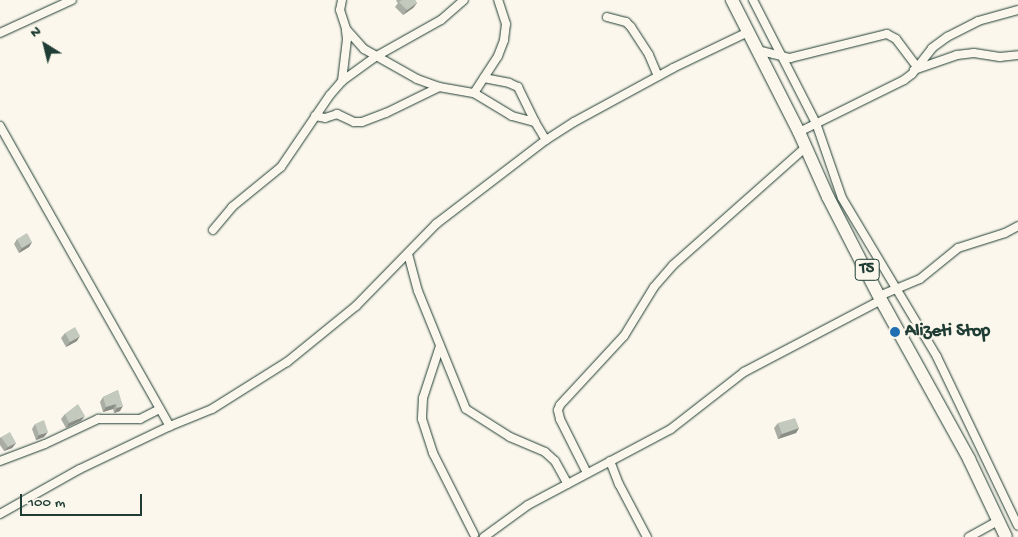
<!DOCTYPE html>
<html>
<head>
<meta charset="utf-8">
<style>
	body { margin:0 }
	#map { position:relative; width:1018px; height:537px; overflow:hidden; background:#fbf7ec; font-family:"Gochi Hand",sans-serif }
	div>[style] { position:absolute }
	.roads { filter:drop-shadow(0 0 1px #1f3d34) drop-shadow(0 0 1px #1f3d34) }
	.minor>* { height:8px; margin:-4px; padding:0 4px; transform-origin:4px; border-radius:4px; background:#fbf7ec }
	.trunk>* { height:12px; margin:-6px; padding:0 6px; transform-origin:6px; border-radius:6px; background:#fbf7ec }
	.wall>* { inset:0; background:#a9ada3 }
	.shaded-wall>* { inset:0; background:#898d85 }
	.building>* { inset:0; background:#c4c9be }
	.dots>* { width:14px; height:14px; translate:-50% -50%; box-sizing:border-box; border:2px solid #fbf7ec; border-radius:50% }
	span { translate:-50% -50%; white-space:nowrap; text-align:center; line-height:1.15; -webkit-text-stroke:4.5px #fbf7ec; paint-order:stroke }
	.shield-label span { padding:1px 4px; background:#fbf7ec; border:1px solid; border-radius:4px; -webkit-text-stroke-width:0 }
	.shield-label { font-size:16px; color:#1f3d34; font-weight:700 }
	.poi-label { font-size:18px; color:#1f3d34; font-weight:700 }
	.left { translate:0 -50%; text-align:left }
	.north { position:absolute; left:20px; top:20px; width:50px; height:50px; -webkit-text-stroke:4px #fbf7ec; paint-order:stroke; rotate:324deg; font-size:14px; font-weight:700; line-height:20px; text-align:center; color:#1f3d34 }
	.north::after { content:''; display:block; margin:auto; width:18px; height:22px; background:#1f3d34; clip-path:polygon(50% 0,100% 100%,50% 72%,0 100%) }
	.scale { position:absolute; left:20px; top:494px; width:122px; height:22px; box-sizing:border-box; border:2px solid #1f3d34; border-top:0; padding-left:6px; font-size:15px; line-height:18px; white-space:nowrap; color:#1f3d34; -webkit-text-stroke:4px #fbf7ec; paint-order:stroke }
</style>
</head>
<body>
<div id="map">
	<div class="roads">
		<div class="minor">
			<div style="left:342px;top:0;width:10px;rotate:101deg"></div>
			<div style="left:340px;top:10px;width:20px;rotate:72deg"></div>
			<div style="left:346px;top:29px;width:27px;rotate:48deg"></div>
			<div style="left:364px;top:49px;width:61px;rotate:29.5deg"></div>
			<div style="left:417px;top:79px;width:23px;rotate:20deg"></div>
			<div style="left:439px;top:87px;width:36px;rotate:10deg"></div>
			<div style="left:474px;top:93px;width:44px;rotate:31.2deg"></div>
			<div style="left:512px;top:116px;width:24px;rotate:15deg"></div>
			<div style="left:535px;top:122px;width:21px;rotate:59deg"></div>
			<div style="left:753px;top:0;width:138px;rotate:62.9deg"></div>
			<div style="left:816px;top:123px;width:79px;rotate:70.9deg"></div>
			<div style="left:842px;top:198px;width:185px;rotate:59.1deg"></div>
			<div style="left:937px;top:357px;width:187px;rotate:64.4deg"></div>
			<div style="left:607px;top:17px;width:20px;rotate:15deg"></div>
			<div style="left:626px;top:22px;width:7px;rotate:45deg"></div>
			<div style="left:631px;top:27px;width:33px;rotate:57deg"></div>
			<div style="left:649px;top:55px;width:23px;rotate:67deg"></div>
			<div style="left:0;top:33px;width:79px;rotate:-24.6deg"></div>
			<div style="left:757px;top:50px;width:34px;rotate:14deg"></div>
			<div style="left:790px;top:58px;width:100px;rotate:-13.9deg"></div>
			<div style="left:887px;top:34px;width:10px;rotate:29deg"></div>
			<div style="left:896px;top:39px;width:34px;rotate:53deg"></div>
			<div style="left:914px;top:70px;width:46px;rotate:-19.2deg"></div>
			<div style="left:957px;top:55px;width:17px;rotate:-7deg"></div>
			<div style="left:974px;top:53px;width:26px;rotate:9deg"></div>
			<div style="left:1000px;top:57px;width:18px;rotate:-6deg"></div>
			<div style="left:484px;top:78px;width:25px;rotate:11deg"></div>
			<div style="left:509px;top:83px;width:10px;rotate:24deg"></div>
			<div style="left:518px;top:87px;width:39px;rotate:64deg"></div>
			<div style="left:342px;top:81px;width:42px;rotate:-83.2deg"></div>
			<div style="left:347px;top:39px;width:8px;rotate:-97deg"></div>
			<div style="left:474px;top:93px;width:44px;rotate:-57deg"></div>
			<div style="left:498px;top:56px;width:17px;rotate:-69deg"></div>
			<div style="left:504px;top:40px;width:16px;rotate:-83deg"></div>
			<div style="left:506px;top:24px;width:25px;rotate:-108deg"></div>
			<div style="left:315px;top:116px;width:10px;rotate:11deg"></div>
			<div style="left:325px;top:118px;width:13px;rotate:-18deg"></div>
			<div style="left:337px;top:114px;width:19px;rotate:25deg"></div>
			<div style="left:354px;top:122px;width:8px"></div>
			<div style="left:362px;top:122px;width:26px;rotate:-21deg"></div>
			<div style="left:386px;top:113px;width:59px;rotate:-26.1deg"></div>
			<div style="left:0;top:126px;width:345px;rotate:60.5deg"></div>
			<div style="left:799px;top:132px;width:117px;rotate:-26.3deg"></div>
			<div style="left:904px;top:80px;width:10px;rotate:-37deg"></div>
			<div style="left:912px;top:74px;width:33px;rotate:-52deg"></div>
			<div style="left:932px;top:48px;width:19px;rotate:-36deg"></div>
			<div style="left:947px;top:37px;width:35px;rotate:-27deg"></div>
			<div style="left:978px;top:21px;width:41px;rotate:-15.4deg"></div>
			<div style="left:213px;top:230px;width:30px;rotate:-50deg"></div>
			<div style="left:232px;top:207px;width:63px;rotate:-39.2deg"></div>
			<div style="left:281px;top:167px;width:87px;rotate:-55.8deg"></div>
			<div style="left:330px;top:95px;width:18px;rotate:-49deg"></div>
			<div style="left:342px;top:81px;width:41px;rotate:-36deg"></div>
			<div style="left:375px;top:57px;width:76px;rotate:-29.3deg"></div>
			<div style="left:441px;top:20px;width:30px;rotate:-41deg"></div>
			<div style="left:408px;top:254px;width:38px;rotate:75deg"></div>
			<div style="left:418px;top:291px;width:127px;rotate:67.9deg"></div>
			<div style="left:466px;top:409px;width:52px;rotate:32.5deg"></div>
			<div style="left:510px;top:437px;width:38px;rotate:23deg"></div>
			<div style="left:545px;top:452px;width:13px;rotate:42deg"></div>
			<div style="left:555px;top:461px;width:26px;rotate:61deg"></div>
			<div style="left:879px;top:296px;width:44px;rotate:-22.5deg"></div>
			<div style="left:920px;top:279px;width:49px;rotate:-39.2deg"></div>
			<div style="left:958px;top:248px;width:49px;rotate:-17.7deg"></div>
			<div style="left:1005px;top:233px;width:15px;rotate:-28deg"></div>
			<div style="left:440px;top:346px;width:55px;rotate:108.1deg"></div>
			<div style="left:423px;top:398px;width:21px;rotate:93deg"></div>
			<div style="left:422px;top:419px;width:36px;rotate:72deg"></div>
			<div style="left:433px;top:453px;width:91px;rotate:63.2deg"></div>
			<div style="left:0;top:461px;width:48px;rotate:-20.7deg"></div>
			<div style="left:45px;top:444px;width:59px;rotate:-25.3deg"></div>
			<div style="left:98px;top:419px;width:42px"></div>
			<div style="left:140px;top:419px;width:22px;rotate:-27deg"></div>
			<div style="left:610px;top:461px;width:25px;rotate:69deg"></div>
			<div style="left:619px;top:484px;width:60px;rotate:62.2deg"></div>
			<div style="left:587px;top:473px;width:60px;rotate:-116.6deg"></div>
			<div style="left:560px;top:419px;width:9px;rotate:-103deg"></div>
			<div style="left:558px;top:410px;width:5px;rotate:-68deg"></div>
			<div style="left:560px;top:405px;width:94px;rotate:-47.2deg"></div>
			<div style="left:624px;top:336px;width:57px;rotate:-58.5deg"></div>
			<div style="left:654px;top:287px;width:29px;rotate:-49deg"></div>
			<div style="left:673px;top:265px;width:178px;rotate:-41.6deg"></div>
			<div style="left:0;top:514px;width:92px;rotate:-29.4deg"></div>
			<div style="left:80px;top:469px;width:100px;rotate:-25.5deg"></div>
			<div style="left:170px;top:426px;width:45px;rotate:-22deg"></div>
			<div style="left:212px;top:409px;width:89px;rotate:-32.1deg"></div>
			<div style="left:287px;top:362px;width:89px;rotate:-39.1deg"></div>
			<div style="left:356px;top:306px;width:115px;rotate:-45.7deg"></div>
			<div style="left:436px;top:224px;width:138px;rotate:-37.4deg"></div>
			<div style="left:546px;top:140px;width:33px;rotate:-33deg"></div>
			<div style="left:574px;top:122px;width:113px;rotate:-28.6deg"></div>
			<div style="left:673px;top:68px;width:83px;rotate:-25.6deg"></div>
			<div style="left:484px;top:537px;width:54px;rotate:-36deg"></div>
			<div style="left:528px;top:505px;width:162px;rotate:-28deg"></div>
			<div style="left:671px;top:429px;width:93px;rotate:-38deg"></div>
			<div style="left:744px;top:372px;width:155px;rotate:-27.7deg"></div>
			<div style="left:969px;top:537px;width:33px;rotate:-29deg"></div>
		</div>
		<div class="trunk">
			<div style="left:732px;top:0;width:148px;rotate:63.1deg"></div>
			<div style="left:799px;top:132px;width:71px;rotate:66deg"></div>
			<div style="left:828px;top:197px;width:116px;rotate:62.8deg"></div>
			<div style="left:881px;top:300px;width:182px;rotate:61deg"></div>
			<div style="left:969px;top:459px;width:86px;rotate:64.6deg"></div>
		</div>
	</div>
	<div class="wall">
		<div style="clip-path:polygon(397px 0,415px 0,417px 3px,413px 8px,403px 15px,395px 7px,398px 3px,396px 1px)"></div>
		<div style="clip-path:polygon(17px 239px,32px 242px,29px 247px,19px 253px,14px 244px)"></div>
		<div style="clip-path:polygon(65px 333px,77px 341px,66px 347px,61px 338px)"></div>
		<div style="clip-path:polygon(118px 390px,120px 411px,114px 413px,113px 409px,103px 412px,100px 402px,103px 397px)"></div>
		<div style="clip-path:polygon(65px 414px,81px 421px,66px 428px,61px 419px)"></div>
		<div style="clip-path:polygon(778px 423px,799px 428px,796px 433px,778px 439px,774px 428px)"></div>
		<div style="clip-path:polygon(35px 424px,44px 437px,36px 440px,32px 429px)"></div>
		<div style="clip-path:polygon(1px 437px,16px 443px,12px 448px,4px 451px,0 445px,0 438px)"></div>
	</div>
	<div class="shaded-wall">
		<div style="clip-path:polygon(417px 3px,413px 8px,403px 15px,407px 10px)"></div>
		<div style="clip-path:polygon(32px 242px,29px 247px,19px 253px,22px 248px)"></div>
		<div style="clip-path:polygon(80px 336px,77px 341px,66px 347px,70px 342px)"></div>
		<div style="clip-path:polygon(116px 404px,113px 409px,103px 412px,106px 407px)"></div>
		<div style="clip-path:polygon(123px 406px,120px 411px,114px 413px,117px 408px)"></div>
		<div style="clip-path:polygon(85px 416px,81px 421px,66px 428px,69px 423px)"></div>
		<div style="clip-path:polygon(799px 428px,796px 433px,778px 439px,782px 434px)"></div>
		<div style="clip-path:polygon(48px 432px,44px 437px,36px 440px,39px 435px)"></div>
		<div style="clip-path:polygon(16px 443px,12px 448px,4px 451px,8px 447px)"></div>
	</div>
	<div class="building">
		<div style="clip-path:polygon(402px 0,415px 0,417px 3px,407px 10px,399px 2px)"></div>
		<div style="clip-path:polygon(27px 233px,32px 242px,22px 248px,17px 239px)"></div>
		<div style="clip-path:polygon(75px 327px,80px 336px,70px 342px,65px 333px)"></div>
		<div style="clip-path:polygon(118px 390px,123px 406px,117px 408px,116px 404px,106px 407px,103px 397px)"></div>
		<div style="clip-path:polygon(78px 404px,85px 416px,69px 423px,65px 414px)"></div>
		<div style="clip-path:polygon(795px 418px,799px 428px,782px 434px,778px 423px)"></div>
		<div style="clip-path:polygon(44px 420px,48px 432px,39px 435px,35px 424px)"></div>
		<div style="clip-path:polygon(10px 432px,16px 443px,8px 447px,1px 437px)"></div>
	</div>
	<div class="dots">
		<div style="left:895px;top:332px;background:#1f6fb2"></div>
	</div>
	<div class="shield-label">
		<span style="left:867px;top:270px">T5</span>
	</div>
	<div class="poi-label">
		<span class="left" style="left:905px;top:332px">Alizeti Stop</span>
	</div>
	<div class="north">N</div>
	<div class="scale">100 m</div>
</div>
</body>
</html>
